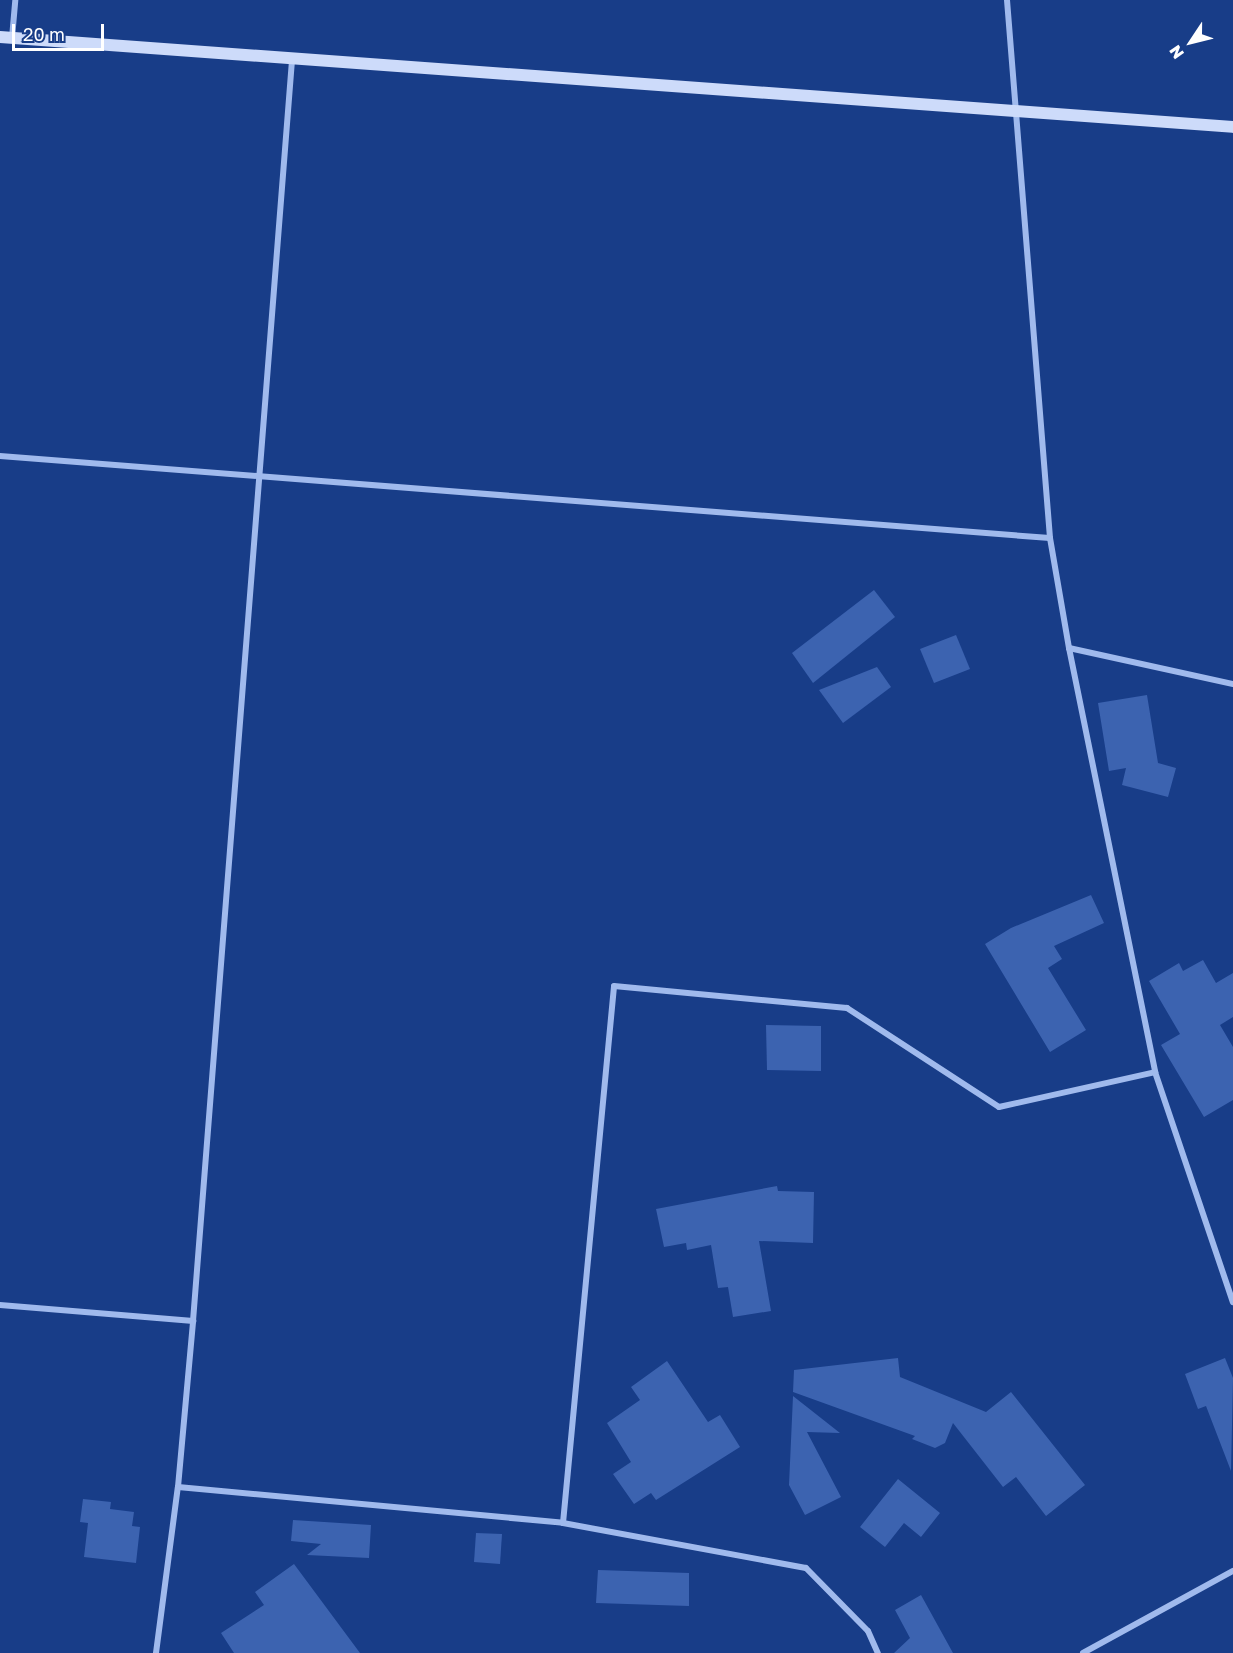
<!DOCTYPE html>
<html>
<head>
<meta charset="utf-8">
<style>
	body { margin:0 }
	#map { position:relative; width:1233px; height:1653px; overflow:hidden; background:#183d88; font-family:"Golos Text",sans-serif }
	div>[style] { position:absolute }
	.building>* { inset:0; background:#3c63b0 }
	.street>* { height:6px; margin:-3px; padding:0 3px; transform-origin:3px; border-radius:3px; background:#a0baed }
	.secondary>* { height:12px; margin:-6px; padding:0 6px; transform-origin:6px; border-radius:6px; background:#cddbfa }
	span { translate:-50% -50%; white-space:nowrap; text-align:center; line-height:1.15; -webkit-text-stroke:4.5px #183d88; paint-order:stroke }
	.north { position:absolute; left:1161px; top:12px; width:60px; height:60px; -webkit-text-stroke:4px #183d88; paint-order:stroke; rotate:235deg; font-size:16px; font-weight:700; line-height:24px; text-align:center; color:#fff }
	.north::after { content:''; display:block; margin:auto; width:21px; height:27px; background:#fff; clip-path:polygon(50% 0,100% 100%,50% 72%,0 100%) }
	.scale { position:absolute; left:12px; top:24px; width:92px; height:27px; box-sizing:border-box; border:3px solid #fff; border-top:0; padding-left:8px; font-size:18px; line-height:21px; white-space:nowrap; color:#fff; -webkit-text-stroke:4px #183d88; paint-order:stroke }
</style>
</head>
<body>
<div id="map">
	<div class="building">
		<div style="clip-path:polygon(874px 590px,895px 617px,813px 683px,792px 653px)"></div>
		<div style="clip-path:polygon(956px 635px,970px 669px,934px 683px,920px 649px)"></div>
		<div style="clip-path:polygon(877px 667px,891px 687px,843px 723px,819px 690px)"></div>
		<div style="clip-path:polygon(1147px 695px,1158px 763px,1176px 768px,1168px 797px,1122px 785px,1126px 768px,1109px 771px,1098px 703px)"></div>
		<div style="clip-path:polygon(1091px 895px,1104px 923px,1054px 946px,1062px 959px,1048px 968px,1086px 1030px,1050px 1052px,985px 944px,1011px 928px)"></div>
		<div style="clip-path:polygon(1203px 960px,1216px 983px,1233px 973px,1233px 1017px,1220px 1025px,1233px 1047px,1233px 1100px,1204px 1117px,1161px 1045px,1180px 1034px,1149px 981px,1179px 963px,1183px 971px)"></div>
		<div style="clip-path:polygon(766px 1025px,821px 1026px,821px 1071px,767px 1070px)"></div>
		<div style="clip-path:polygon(777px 1186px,778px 1191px,814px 1192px,813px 1243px,759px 1241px,771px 1311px,733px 1317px,728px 1287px,718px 1288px,711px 1245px,687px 1250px,686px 1243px,664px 1247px,656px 1209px)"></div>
		<div style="clip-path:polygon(898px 1358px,900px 1377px,986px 1412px,1011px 1392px,1085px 1485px,1046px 1516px,1016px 1477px,1003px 1487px,953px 1423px,945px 1443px,935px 1448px,912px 1439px,915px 1436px,793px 1392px,794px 1370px)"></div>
		<div style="clip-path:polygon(1225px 1358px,1233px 1378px,1231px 1471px,1206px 1406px,1198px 1409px,1185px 1374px)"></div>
		<div style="clip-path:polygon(667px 1361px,708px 1422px,720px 1415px,740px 1447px,656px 1500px,651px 1493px,634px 1504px,613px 1474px,631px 1462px,607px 1423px,640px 1400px,631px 1387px)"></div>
		<div style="clip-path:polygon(793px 1396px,840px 1433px,807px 1432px,841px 1497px,805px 1515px,789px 1485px)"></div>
		<div style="clip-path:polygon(898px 1479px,940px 1513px,921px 1537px,904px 1523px,885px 1547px,860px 1527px)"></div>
		<div style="clip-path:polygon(83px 1499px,111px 1502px,110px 1509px,134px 1512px,132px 1526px,140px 1527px,136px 1563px,84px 1557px,88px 1523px,80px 1522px)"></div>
		<div style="clip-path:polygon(293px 1520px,371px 1525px,369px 1558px,307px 1555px,321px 1544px,291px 1541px)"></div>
		<div style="clip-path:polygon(476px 1533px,502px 1534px,500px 1564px,474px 1562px)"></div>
		<div style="clip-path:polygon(294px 1564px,360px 1653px,234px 1653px,221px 1633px,264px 1605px,255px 1592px)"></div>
		<div style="clip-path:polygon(598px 1570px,689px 1573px,689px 1606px,596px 1603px)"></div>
		<div style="clip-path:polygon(921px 1595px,953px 1653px,894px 1653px,910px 1638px,895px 1610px)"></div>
	</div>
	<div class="street">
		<div style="left:1007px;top:0;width:540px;rotate:85.43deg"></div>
		<div style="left:1050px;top:538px;width:112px;rotate:80.2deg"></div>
		<div style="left:1069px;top:648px;width:433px;rotate:78.5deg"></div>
		<div style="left:1155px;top:1072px;width:243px;rotate:71.3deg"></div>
		<div style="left:12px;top:38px;width:38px;rotate:-85deg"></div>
		<div style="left:0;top:456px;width:1053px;rotate:4.47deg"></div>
		<div style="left:1069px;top:648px;width:168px;rotate:12.4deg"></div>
		<div style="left:0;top:1305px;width:194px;rotate:4.7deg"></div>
		<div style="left:178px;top:1487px;width:387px;rotate:5.3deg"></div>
		<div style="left:563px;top:1523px;width:247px;rotate:10.5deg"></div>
		<div style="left:806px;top:1568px;width:88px;rotate:45.5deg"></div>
		<div style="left:868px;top:1631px;width:24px;rotate:66deg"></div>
		<div style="left:563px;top:1523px;width:539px;rotate:-84.57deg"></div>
		<div style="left:614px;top:986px;width:234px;rotate:5.4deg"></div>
		<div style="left:847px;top:1008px;width:181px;rotate:33.1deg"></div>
		<div style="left:999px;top:1107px;width:160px;rotate:-12.6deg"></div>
		<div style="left:156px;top:1653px;width:167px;rotate:-82.5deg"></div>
		<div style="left:178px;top:1487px;width:167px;rotate:-84.8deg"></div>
		<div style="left:193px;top:1321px;width:1266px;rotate:-85.51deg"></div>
		<div style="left:1083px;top:1653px;width:171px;rotate:-28.7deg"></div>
	</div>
	<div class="secondary">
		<div style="left:0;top:37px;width:1236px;rotate:4.17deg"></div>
	</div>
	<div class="north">N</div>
	<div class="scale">20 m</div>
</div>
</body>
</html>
